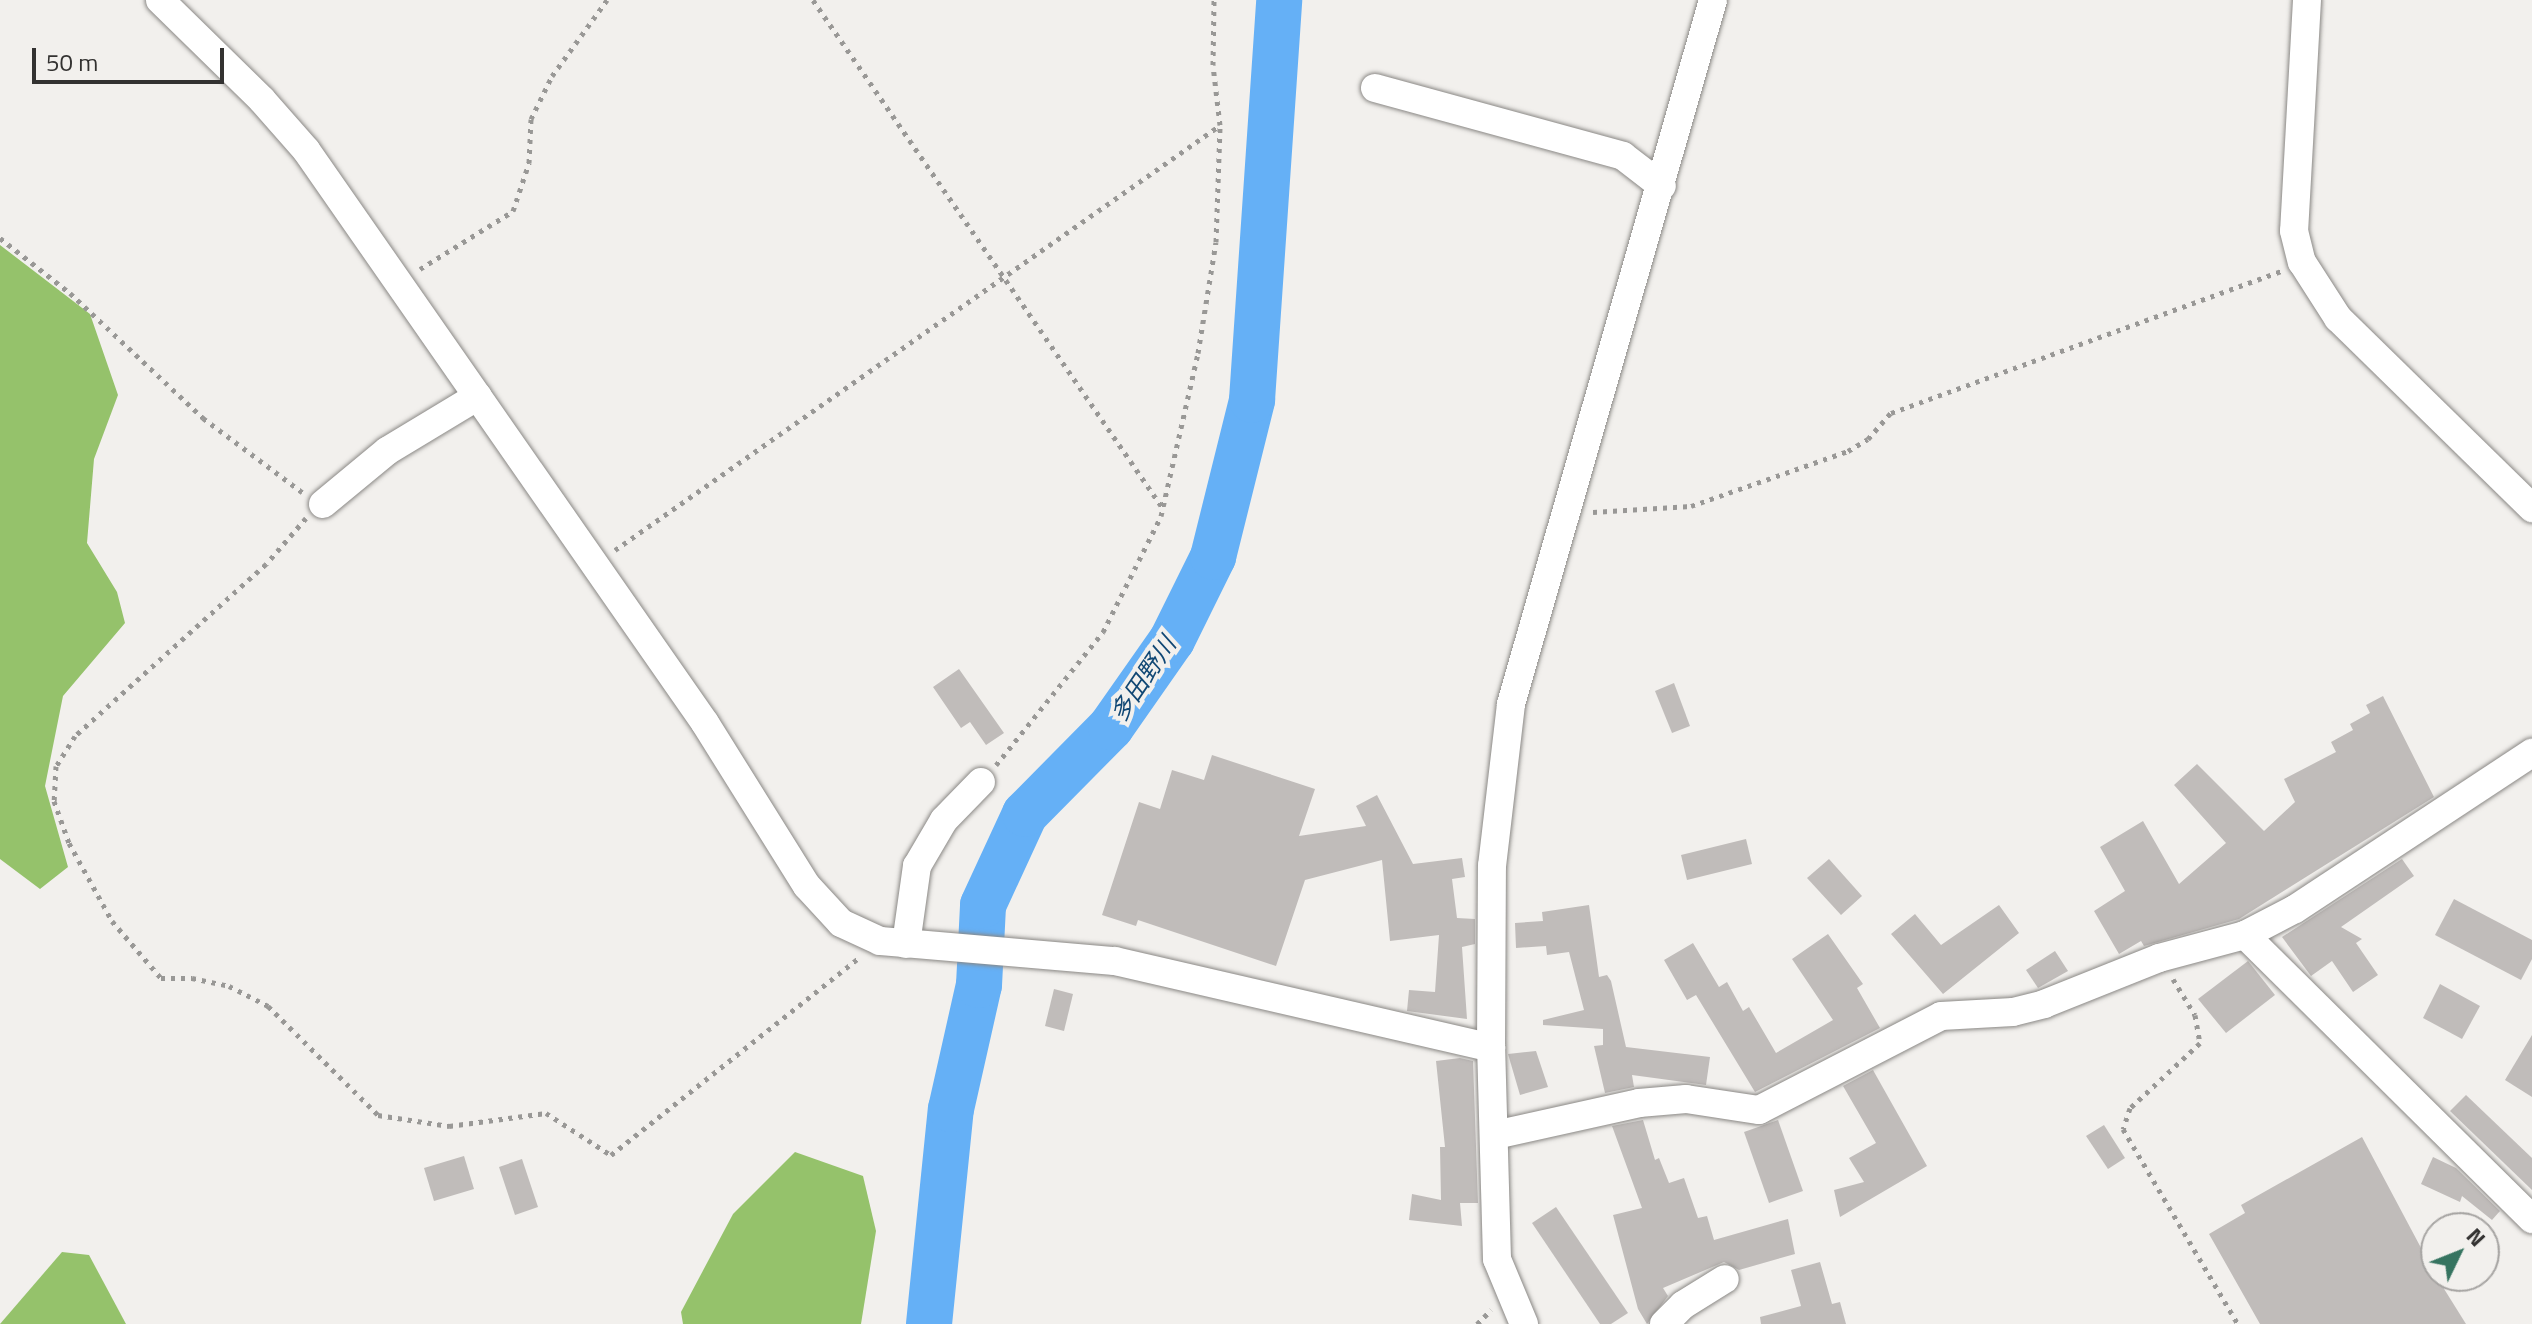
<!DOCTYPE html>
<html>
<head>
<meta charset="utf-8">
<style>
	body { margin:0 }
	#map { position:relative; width:2532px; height:1324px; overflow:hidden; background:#f2f0ed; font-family:"Titillium Web","Noto Sans JP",sans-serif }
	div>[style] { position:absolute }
	.forest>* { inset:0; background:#95c26b }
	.river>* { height:46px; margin:-23px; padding:0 23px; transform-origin:23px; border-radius:23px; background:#65b0f6 }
	.building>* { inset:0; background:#c0bcba }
	.path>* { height:5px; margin-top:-2.5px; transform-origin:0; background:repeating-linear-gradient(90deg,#999896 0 4px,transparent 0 10px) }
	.roads { filter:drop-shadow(0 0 2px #8a8885) drop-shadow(0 0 2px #8a8885) }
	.street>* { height:28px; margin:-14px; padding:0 14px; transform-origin:14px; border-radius:14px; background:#fff }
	span { translate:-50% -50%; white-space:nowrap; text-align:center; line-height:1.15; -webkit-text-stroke:8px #f2f0ed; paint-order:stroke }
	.water-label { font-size:24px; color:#104774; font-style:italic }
	.north { position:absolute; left:2420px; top:1212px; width:80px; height:80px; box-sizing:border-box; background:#f2f0ed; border:2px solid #a6a4a2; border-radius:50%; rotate:47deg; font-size:22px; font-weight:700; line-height:32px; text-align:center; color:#333231 }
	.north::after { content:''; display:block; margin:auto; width:28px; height:36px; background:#367460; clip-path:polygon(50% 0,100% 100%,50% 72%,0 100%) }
	.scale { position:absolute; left:32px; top:48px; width:192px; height:36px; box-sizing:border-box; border:4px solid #333231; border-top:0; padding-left:10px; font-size:24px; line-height:28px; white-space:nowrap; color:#333231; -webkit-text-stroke:6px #f2f0ed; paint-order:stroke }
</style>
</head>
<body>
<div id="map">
	<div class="forest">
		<div style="clip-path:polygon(0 245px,90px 314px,118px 395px,94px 459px,87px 543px,117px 592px,125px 623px,63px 696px,45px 786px,68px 867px,40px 889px,0 859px)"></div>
		<div style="clip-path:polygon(795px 1152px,863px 1176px,876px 1231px,861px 1324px,683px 1324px,681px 1312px,733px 1214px)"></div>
		<div style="clip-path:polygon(62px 1252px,89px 1255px,126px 1324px,0 1324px)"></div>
	</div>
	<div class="river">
		<div style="left:929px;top:1324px;width:216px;rotate:-84.2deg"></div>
		<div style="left:951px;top:1109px;width:127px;rotate:-77.3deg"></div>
		<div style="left:979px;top:985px;width:80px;rotate:-87.1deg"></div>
		<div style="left:983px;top:905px;width:100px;rotate:-65.2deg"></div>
		<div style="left:1025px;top:814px;width:122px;rotate:-45.3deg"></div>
		<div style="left:1111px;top:727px;width:106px;rotate:-55deg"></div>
		<div style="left:1172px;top:640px;width:93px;rotate:-63.7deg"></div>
		<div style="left:1213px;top:557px;width:162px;rotate:-76deg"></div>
		<div style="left:1252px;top:400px;width:401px;rotate:-86.1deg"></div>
	</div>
	<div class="building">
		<div style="clip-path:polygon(959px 669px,1004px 733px,986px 745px,970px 722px,961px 728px,933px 687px)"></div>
		<div style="clip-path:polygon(1674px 683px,1690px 726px,1672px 733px,1655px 691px)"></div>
		<div style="clip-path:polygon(2383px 696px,2434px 797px,2239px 919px,2144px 946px,2141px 941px,2119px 954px,2094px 911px,2125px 891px,2100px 847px,2143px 821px,2179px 884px,2226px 843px,2174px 785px,2197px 764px,2264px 831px,2295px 802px,2284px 779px,2336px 752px,2331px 742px,2353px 730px,2350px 724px,2370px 713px,2366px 705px)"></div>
		<div style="clip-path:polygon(1212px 755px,1315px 789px,1299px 836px,1366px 826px,1356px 806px,1377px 795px,1413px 864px,1462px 858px,1465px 877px,1452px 879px,1457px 918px,1475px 919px,1475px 944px,1462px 947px,1467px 1019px,1407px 1011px,1409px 990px,1435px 992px,1439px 935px,1390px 941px,1382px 860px,1305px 880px,1276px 966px,1138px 920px,1136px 926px,1102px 915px,1139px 802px,1160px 809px,1172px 770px,1204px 780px)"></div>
		<div style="clip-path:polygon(1746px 839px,1752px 864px,1687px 880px,1681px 855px)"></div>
		<div style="clip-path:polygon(1829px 859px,1862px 896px,1841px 915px,1807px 878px)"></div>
		<div style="clip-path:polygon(2402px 859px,2414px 876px,2341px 927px,2362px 939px,2356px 943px,2378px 975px,2353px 992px,2332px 961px,2311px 976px,2282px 937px)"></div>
		<div style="clip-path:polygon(2454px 899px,2532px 940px,2532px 959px,2521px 980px,2435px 935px)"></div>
		<div style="clip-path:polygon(1589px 905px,1599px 977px,1607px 975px,1611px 981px,1626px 1047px,1710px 1057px,1706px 1085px,1632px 1075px,1634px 1087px,1605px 1093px,1594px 1046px,1603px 1045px,1603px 1029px,1543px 1025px,1543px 1020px,1584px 1010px,1569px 952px,1547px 955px,1546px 946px,1516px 948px,1515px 923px,1543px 921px,1542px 912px)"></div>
		<div style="clip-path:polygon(1999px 905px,2019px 933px,1943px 994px,1891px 934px,1915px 914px,1941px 945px)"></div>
		<div style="clip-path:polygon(1828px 934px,1863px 984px,1857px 988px,1880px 1028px,1755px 1092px,1696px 995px,1687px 1000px,1664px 960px,1693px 943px,1719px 987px,1727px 982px,1743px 1011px,1749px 1007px,1776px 1053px,1833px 1020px,1792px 959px)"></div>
		<div style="clip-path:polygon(2055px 951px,2068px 971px,2038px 988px,2026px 970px)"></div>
		<div style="clip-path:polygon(2248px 961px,2275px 995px,2226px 1033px,2198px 999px)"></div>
		<div style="clip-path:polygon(2440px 984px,2480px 1006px,2462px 1039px,2423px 1018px)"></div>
		<div style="clip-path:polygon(1054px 989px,1073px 994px,1064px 1031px,1045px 1026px)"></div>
		<div style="clip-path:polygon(2532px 1035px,2532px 1097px,2505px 1080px)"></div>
		<div style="clip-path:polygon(1536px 1051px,1548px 1087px,1520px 1095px,1508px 1054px)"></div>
		<div style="clip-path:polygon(1460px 1058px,1473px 1061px,1478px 1203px,1460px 1203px,1462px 1226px,1409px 1220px,1412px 1194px,1441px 1200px,1440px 1147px,1445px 1147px,1436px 1061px)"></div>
		<div style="clip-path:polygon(1873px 1070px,1927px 1166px,1840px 1217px,1834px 1190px,1864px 1182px,1849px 1158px,1876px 1143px,1843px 1086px)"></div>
		<div style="clip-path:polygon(2466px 1095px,2532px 1158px,2532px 1190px,2450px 1111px)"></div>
		<div style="clip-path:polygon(1643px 1120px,1655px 1160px,1659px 1158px,1669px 1183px,1684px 1178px,1698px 1218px,1707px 1216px,1714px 1240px,1788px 1219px,1795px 1254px,1739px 1270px,1724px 1262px,1663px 1288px,1668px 1296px,1647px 1324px,1638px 1309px,1613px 1215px,1642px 1208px,1612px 1126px)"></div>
		<div style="clip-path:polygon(1778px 1120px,1803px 1191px,1769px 1203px,1744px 1132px)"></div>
		<div style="clip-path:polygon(2104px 1125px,2125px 1158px,2108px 1169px,2086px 1136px)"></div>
		<div style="clip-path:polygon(2362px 1137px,2436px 1276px,2466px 1324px,2260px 1324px,2209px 1234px,2245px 1213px,2241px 1205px)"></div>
		<div style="clip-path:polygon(464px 1156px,474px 1189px,434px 1201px,424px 1168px)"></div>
		<div style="clip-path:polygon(2433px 1157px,2456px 1168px,2500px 1211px,2492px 1220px,2462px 1196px,2460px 1202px,2421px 1184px)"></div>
		<div style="clip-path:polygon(522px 1159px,538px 1207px,515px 1215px,499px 1167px)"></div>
		<div style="clip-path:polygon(1556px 1207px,1628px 1313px,1611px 1324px,1600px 1324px,1532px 1223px)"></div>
		<div style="clip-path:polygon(1820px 1262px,1832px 1304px,1840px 1302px,1846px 1324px,1761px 1324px,1760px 1317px,1801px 1306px,1791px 1270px)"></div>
	</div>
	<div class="path">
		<div style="left:813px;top:0;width:616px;rotate:55.46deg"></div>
		<div style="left:0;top:238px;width:89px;rotate:38.2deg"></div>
		<div style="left:70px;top:293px;width:183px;rotate:43.2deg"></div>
		<div style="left:203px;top:418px;width:124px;rotate:36.8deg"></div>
		<div style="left:420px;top:269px;width:110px;rotate:-31.9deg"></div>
		<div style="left:513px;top:211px;width:51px;rotate:-71.6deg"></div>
		<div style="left:529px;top:163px;width:44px;rotate:-87.4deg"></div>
		<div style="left:531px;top:119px;width:48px;rotate:-64deg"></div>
		<div style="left:552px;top:76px;width:94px;rotate:-54.1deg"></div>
		<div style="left:1593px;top:512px;width:98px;rotate:-3.5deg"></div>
		<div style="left:1691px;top:506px;width:166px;rotate:-19.3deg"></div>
		<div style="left:1848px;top:451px;width:23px;rotate:-31deg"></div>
		<div style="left:1868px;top:439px;width:35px;rotate:-49deg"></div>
		<div style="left:1891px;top:413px;width:415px;rotate:-20deg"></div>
		<div style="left:306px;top:518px;width:61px;rotate:131deg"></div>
		<div style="left:266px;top:564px;width:257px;rotate:138deg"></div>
		<div style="left:75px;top:736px;width:36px;rotate:122deg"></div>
		<div style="left:56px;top:766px;width:35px;rotate:93deg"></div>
		<div style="left:54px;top:801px;width:45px;rotate:70.3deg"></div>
		<div style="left:69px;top:843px;width:89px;rotate:61.1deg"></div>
		<div style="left:112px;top:921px;width:75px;rotate:49.3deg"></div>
		<div style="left:161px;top:978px;width:31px"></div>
		<div style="left:192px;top:978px;width:38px;rotate:12deg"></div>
		<div style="left:229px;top:986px;width:44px;rotate:27.1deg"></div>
		<div style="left:268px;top:1006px;width:155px;rotate:44.7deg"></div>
		<div style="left:378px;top:1115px;width:72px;rotate:8.8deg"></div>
		<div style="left:449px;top:1126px;width:98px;rotate:-7.6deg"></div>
		<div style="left:546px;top:1113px;width:77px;rotate:32.9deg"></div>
		<div style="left:611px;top:1155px;width:315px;rotate:-38.5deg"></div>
		<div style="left:615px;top:550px;width:738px;rotate:-35.07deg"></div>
		<div style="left:996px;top:765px;width:171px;rotate:-51.2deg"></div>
		<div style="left:1103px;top:632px;width:130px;rotate:-63.4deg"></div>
		<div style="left:1161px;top:516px;width:167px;rotate:-77.2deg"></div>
		<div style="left:1198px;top:353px;width:112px;rotate:-80.8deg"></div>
		<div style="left:1216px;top:242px;width:117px;rotate:-88deg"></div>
		<div style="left:1220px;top:125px;width:60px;rotate:-96.7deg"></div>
		<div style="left:1213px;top:65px;width:65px;rotate:-89.1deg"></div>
		<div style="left:2173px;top:979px;width:42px;rotate:58.6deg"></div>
		<div style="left:2195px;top:1015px;width:28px;rotate:80deg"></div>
		<div style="left:2200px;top:1043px;width:96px;rotate:137.1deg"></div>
		<div style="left:2130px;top:1108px;width:22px;rotate:108deg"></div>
		<div style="left:2123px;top:1129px;width:226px;rotate:59.5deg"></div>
		<div style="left:1477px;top:1324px;width:20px;rotate:-45deg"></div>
	</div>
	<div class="roads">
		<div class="street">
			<div style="left:160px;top:0;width:143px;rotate:44.4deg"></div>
			<div style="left:262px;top:100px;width:67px;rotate:48.7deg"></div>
			<div style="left:306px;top:150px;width:698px;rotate:55.15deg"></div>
			<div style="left:705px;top:723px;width:192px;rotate:58deg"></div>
			<div style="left:807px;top:886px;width:50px;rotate:47.4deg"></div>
			<div style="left:841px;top:923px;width:43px;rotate:24.8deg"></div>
			<div style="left:880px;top:941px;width:236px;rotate:4.9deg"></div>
			<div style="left:1115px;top:961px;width:386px;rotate:13deg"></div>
			<div style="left:2307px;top:0;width:231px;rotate:93.2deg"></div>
			<div style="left:2294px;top:231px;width:32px;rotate:76deg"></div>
			<div style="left:2302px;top:262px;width:67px;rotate:57.3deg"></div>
			<div style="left:2338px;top:318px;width:272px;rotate:44.4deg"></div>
			<div style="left:1375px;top:88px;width:257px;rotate:15.3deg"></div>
			<div style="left:1623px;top:156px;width:49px;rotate:37.6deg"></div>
			<div style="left:323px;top:504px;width:83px;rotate:-39.6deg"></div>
			<div style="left:387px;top:451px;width:106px;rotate:-31.1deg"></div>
			<div style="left:2245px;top:935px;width:404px;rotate:44.7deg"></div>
			<div style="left:906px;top:944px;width:79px;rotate:-82deg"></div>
			<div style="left:917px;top:866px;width:53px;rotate:-59.6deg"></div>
			<div style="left:944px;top:820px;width:53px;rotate:-45.8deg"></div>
			<div style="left:1495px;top:1135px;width:148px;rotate:-12.5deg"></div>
			<div style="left:1639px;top:1103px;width:47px;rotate:-4.9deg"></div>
			<div style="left:1686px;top:1099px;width:74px;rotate:8.6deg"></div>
			<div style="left:1759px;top:1110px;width:205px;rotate:-27.3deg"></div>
			<div style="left:1941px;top:1016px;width:72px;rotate:-3.2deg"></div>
			<div style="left:2013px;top:1012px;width:32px;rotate:-14deg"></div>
			<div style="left:2044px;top:1004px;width:124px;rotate:-21.8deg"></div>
			<div style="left:2159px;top:958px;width:89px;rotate:-15deg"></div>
			<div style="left:2245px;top:935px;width:56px;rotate:-27.5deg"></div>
			<div style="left:2295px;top:909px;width:284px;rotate:-33.4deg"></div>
			<div style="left:1524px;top:1324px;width:70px;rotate:-112.6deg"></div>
			<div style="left:1497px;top:1259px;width:211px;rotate:-91.6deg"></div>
			<div style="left:1491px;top:1048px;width:182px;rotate:-89.7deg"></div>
			<div style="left:1492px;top:866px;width:163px;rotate:-83.3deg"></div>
			<div style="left:1511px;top:704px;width:732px;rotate:-73.99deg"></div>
			<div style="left:1664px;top:1324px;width:27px;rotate:-45deg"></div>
			<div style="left:1683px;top:1305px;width:49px;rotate:-31.8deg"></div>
		</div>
	</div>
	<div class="water-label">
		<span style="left:1143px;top:679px;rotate:-56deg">多田野川</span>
	</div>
	<div class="north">N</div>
	<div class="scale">50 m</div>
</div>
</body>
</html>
